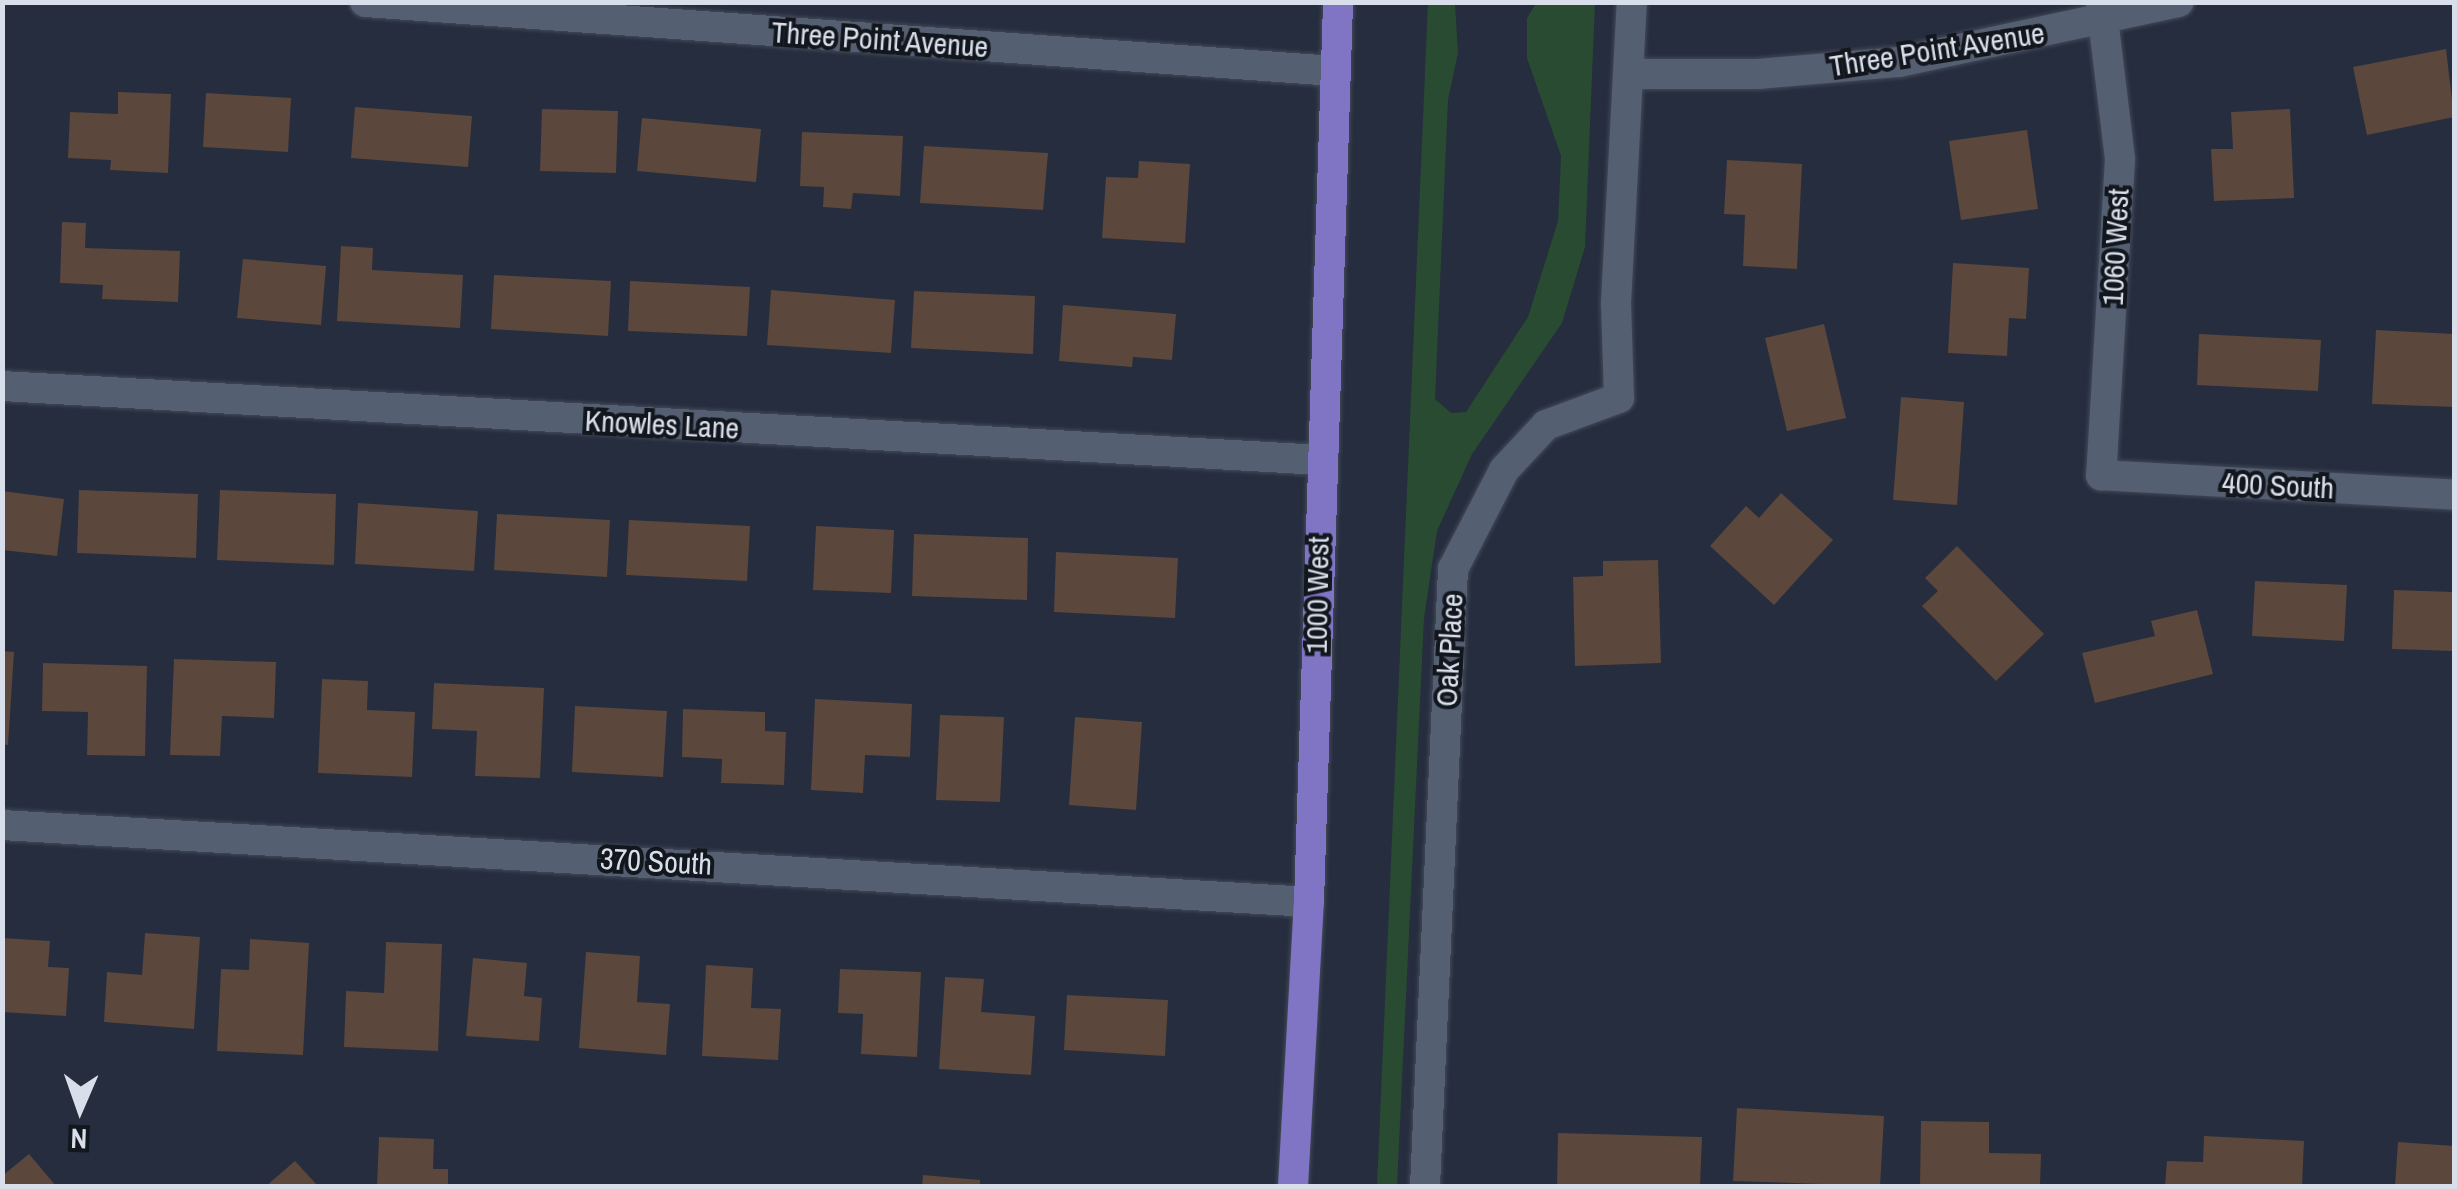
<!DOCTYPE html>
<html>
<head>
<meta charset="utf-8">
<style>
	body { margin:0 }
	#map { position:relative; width:2457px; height:1189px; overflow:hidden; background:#252d3e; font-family:"Archivo Narrow",sans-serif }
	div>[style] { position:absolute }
	.green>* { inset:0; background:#284b32 }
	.building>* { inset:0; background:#5b473b }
	.roads { filter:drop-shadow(0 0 2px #434958) drop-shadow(0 0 2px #434958) }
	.minor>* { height:30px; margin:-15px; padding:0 15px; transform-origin:15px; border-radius:15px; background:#555f72 }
	.primary>* { height:30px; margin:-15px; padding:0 15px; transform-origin:15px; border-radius:15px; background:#7f75c4 }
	span { translate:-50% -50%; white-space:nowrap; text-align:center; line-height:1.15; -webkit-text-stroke:8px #12161d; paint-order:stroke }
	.street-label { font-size:30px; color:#d8deea }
	.frame { position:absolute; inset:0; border:5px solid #d8deea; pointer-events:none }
	.north { position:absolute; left:30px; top:1059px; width:100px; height:100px; -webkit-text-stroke:8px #12161d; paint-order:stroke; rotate:182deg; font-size:28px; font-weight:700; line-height:40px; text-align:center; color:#d8deea }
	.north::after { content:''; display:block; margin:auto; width:35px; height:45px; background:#d8deea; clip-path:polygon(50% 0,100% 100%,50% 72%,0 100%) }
</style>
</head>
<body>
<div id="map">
	<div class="green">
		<div style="clip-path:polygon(1428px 2px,1455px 3px,1458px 53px,1448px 100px,1435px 399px,1451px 413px,1466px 412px,1528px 317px,1558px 221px,1561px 156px,1527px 58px,1527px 18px,1536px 3px,1595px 3px,1585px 247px,1562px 323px,1472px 454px,1437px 531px,1424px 618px,1397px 1186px,1377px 1186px)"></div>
	</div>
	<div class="building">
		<div style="clip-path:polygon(2446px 49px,2454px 117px,2367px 135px,2353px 67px)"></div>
		<div style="clip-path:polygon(118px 92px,171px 94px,168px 173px,110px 170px,111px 160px,68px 158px,70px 112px,118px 114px)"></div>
		<div style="clip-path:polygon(206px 93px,291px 98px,288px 152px,203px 147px)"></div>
		<div style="clip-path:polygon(355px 107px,472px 116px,468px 167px,351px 158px)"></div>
		<div style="clip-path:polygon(542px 109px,618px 111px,616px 173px,540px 171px)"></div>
		<div style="clip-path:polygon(2290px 109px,2294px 198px,2214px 201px,2211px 149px,2233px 149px,2231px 112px)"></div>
		<div style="clip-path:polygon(642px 118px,761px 129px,756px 182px,637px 171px)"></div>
		<div style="clip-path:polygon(2027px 130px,2038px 209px,1961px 220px,1949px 141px)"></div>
		<div style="clip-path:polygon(802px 132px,903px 136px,900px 196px,853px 193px,851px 209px,823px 207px,824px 187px,800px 186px)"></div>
		<div style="clip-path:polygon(924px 146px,1048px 153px,1043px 210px,920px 203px)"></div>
		<div style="clip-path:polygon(1727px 160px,1802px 164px,1797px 269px,1743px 266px,1745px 215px,1724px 214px)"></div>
		<div style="clip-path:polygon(1139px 161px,1190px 164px,1185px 243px,1102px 238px,1106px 177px,1138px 178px)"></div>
		<div style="clip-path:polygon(62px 222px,86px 223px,85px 248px,180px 251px,178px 302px,102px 299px,103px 285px,60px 283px)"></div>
		<div style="clip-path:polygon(341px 246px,373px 248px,372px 270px,463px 275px,460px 328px,337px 321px)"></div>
		<div style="clip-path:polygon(243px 259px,326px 266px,321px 325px,237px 318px)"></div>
		<div style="clip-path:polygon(1953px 263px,2029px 268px,2026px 319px,2009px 318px,2007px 356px,1948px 353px)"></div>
		<div style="clip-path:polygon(494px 275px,611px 281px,608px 336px,491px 329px)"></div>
		<div style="clip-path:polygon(630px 281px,750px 287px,747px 336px,628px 331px)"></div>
		<div style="clip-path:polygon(771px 290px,895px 300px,891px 353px,767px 345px)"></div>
		<div style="clip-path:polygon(914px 291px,1035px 296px,1033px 354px,911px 348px)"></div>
		<div style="clip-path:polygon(1063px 305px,1176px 314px,1172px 360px,1133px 357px,1132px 367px,1059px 361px)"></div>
		<div style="clip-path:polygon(1824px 324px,1846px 418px,1787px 431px,1765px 338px)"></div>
		<div style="clip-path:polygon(2376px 330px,2454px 334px,2454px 407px,2372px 404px)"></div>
		<div style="clip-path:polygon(2199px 334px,2321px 340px,2318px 391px,2197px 385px)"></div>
		<div style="clip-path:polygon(1901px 397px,1964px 402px,1957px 505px,1893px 500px)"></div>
		<div style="clip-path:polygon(79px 490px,198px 494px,196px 558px,77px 553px)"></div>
		<div style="clip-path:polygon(220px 490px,336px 494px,334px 565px,217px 560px)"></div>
		<div style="clip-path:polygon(2px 491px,64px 499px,57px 556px,2px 550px)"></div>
		<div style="clip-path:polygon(1781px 493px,1833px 540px,1774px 605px,1710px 546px,1746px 506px,1759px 518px)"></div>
		<div style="clip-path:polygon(358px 503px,478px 511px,474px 571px,355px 564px)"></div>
		<div style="clip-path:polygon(497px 514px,610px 520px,607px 577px,494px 570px)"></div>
		<div style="clip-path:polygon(629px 520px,750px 526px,747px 581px,626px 575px)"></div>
		<div style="clip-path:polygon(816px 526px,894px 530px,891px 593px,813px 590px)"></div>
		<div style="clip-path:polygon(914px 534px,1028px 538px,1027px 600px,912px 596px)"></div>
		<div style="clip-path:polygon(1957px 546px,2044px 634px,1996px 681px,1922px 606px,1938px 591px,1925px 578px)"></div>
		<div style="clip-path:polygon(1056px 552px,1178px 558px,1175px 618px,1054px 612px)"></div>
		<div style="clip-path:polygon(1658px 560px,1661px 663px,1575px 666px,1573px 577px,1603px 576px,1603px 561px)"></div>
		<div style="clip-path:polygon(2255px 581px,2347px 585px,2344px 641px,2252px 636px)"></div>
		<div style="clip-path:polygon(2394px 590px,2454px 592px,2454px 651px,2392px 649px)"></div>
		<div style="clip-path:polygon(2197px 610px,2213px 674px,2095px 703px,2082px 653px,2155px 636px,2151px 621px)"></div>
		<div style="clip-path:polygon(2px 651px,14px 652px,8px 745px,2px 744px)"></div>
		<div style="clip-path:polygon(174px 659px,276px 662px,274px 718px,222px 716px,220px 756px,170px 755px)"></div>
		<div style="clip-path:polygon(43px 663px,147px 666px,145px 756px,87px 755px,88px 712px,42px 711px)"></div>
		<div style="clip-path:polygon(322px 679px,368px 681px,367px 710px,415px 712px,412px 777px,318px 773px)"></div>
		<div style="clip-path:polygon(434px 683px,544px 688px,540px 778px,475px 776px,477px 731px,432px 729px)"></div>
		<div style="clip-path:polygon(815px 699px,912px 704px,910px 757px,865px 755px,863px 793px,811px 790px)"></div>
		<div style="clip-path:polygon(575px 706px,667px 711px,663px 777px,572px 772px)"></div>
		<div style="clip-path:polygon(683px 709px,765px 712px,765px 731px,786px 732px,784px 785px,721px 783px,722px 759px,682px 757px)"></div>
		<div style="clip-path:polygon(940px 715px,1004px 717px,1000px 802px,936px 800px)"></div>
		<div style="clip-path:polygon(1075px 717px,1142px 722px,1136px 810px,1069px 805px)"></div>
		<div style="clip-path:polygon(145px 933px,200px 937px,194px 1029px,104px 1022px,107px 972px,142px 975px)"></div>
		<div style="clip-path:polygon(2px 938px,50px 941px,48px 967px,69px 968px,66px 1016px,2px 1012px)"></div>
		<div style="clip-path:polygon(250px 939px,309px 943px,303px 1055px,217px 1051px,221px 969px,249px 970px)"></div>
		<div style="clip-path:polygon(386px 942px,442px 944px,438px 1051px,344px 1047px,346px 991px,384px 993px)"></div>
		<div style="clip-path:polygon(586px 952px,640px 956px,637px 1002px,670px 1004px,666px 1055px,579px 1048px)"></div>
		<div style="clip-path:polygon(473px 958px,527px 963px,524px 996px,542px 998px,539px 1041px,466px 1036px)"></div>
		<div style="clip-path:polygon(706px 965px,753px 968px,751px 1008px,781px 1009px,778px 1060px,702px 1056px)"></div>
		<div style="clip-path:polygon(840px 969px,921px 972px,917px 1057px,861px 1054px,863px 1014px,838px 1013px)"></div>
		<div style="clip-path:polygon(945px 977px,984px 979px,981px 1012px,1035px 1016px,1031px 1075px,939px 1069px)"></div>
		<div style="clip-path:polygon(1067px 995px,1168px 1000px,1165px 1056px,1064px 1050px)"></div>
		<div style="clip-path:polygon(1737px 1108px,1884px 1116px,1880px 1186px,1733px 1181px)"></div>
		<div style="clip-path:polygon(1921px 1121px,1989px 1122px,1989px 1153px,2041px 1154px,2040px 1186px,1920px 1186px)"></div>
		<div style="clip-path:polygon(1558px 1133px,1702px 1137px,1700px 1186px,1557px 1186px)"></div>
		<div style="clip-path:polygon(2204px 1136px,2304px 1141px,2302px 1186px,2165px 1186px,2167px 1161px,2203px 1162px)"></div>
		<div style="clip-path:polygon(379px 1137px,434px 1139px,433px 1169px,448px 1169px,448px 1186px,377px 1186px)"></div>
		<div style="clip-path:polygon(2398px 1142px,2454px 1146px,2454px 1186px,2395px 1186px)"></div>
		<div style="clip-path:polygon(29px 1154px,56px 1186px,2px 1186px,2px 1176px)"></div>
		<div style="clip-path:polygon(295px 1161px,318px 1186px,266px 1186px)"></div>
		<div style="clip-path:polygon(923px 1175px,980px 1180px,980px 1186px,922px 1186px)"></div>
	</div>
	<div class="roads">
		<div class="minor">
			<div style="left:365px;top:2px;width:972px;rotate:4.07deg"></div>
			<div style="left:2101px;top:2px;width:158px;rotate:83.1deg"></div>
			<div style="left:2120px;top:159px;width:317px;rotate:93.4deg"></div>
			<div style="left:2101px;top:475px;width:354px;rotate:3.2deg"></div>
			<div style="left:1633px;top:74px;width:125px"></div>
			<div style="left:1758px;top:74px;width:142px;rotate:-4.9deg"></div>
			<div style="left:1899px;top:62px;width:286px;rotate:-12.1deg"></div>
			<div style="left:2px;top:386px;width:1321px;rotate:3.21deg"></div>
			<div style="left:2px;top:825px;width:1309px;rotate:3.37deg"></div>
			<div style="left:1425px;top:1186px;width:618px;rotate:-87.4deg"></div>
			<div style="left:1453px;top:569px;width:111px;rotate:-62.7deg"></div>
			<div style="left:1504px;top:470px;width:62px;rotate:-47deg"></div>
			<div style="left:1546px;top:425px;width:78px;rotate:-20.3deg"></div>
			<div style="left:1619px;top:398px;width:95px;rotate:-91.8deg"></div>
			<div style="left:1616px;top:303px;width:301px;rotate:-87deg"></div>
		</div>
		<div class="primary">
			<div style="left:1293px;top:1186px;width:284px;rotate:-86.8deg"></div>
			<div style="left:1309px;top:902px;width:900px;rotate:-88.15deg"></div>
		</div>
	</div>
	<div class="street-label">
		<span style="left:880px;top:39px;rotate:4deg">Three Point Avenue</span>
		<span style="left:1937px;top:49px;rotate:-9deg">Three Point Avenue</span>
		<span style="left:2115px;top:247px;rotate:-87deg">1060 West</span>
		<span style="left:662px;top:424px;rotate:3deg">Knowles Lane</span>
		<span style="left:2278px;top:485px;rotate:3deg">400 South</span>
		<span style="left:1317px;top:595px;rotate:-89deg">1000 West</span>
		<span style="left:1449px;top:650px;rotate:-87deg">Oak Place</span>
		<span style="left:656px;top:861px;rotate:3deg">370 South</span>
	</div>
	<div class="frame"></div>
	<div class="north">N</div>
</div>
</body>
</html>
